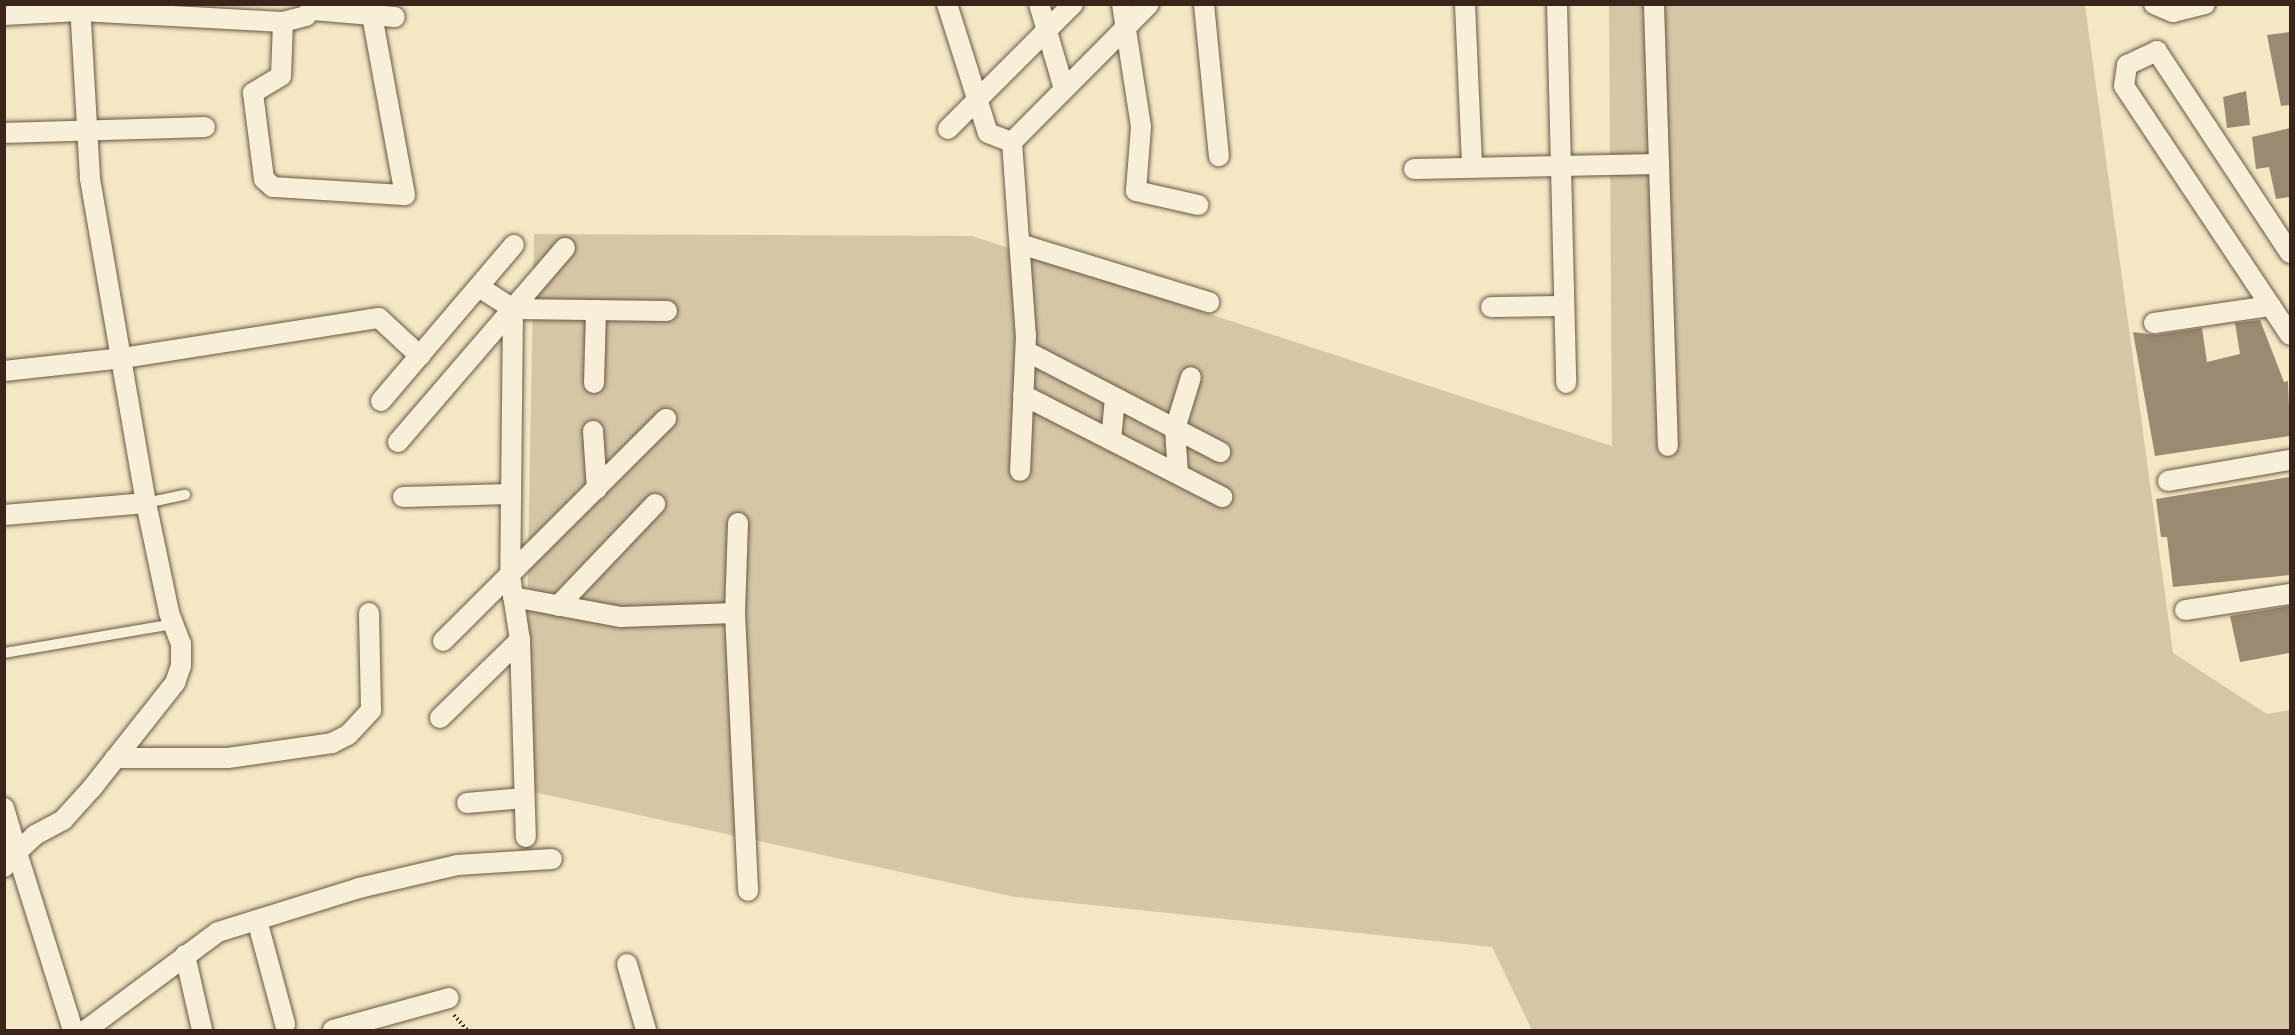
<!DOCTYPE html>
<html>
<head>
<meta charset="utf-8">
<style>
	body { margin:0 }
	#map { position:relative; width:2295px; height:1035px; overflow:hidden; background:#f4e7c3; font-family:"Sorts Mill Goudy",serif }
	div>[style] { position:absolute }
	.green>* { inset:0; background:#d5c6a6 }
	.building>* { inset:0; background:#9b8a72 }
	.path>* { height:4px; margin-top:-2px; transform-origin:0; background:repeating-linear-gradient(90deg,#3b251b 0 1.5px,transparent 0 4.5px) }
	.roads { filter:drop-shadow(0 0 2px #695645) drop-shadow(0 0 2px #695645) }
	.lane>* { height:10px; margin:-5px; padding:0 5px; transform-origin:5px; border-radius:5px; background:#f8efd8 }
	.street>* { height:20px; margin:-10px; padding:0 10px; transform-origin:10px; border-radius:10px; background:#f8efd8 }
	span { translate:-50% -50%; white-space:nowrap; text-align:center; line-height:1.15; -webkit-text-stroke:4.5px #f8efd8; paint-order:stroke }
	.frame { position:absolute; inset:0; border:6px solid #3b251b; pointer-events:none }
</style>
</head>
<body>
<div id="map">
	<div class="green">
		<div style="clip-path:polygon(1609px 5px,2085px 5px,2173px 653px,2267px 714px,2290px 710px,2290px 1030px,1532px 1030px,1492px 947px,1015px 897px,524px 790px,534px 234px,972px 236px,1612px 446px)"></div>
	</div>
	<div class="building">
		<div style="clip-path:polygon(2290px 32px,2290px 105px,2281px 106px,2267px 35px)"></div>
		<div style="clip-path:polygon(2246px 91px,2250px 125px,2227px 128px,2223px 97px)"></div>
		<div style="clip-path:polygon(2290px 128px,2290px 197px,2276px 199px,2269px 167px,2256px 169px,2252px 137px)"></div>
		<div style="clip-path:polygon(2260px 320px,2284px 382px,2288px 381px,2290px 436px,2155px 456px,2133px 332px,2156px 335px,2202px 328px,2207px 362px,2240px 354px,2235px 323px)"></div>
		<div style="clip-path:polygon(2290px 477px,2290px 575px,2173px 587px,2167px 537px,2161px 537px,2156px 499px)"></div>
		<div style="clip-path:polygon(2290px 606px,2290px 653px,2240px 662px,2230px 616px)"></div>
	</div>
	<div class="path">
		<div style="left:454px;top:1015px;width:20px;rotate:49deg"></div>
	</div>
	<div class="roads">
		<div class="lane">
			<div style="left:146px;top:503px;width:40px;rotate:-12deg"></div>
			<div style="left:4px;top:653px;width:172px;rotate:-9.7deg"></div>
		</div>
		<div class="street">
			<div style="left:947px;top:4px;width:135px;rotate:72.4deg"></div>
			<div style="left:988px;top:133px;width:26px;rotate:21deg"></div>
			<div style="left:1012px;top:142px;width:194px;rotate:-45.2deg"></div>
			<div style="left:1039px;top:4px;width:89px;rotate:73.6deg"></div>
			<div style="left:1122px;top:4px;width:124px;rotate:81.2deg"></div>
			<div style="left:1141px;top:127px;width:64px;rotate:94.5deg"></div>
			<div style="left:1136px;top:191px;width:64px;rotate:12.7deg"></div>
			<div style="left:1204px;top:4px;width:153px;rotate:84.4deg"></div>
			<div style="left:1465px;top:4px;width:163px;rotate:87.5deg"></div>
			<div style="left:1557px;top:4px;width:379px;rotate:88.6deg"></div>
			<div style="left:2154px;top:4px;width:21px;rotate:23deg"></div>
			<div style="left:2173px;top:12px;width:33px;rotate:-14deg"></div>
			<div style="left:313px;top:10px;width:82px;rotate:4.9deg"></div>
			<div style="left:4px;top:15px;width:76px;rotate:-3deg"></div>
			<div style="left:80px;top:11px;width:203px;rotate:3.1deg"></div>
			<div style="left:283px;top:22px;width:24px;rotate:-15deg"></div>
			<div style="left:306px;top:16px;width:14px;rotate:-56deg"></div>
			<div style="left:283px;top:22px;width:54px;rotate:92.1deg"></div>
			<div style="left:281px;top:76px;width:33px;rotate:149deg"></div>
			<div style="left:253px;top:93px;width:87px;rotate:82.7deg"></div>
			<div style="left:264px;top:179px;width:12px;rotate:42deg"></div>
			<div style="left:273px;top:187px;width:132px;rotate:3.5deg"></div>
			<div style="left:405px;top:195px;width:183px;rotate:-100.4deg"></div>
			<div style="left:948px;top:129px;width:177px;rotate:-45deg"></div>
			<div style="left:4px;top:133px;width:201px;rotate:-1.7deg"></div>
			<div style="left:1012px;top:142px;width:194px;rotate:85.9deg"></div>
			<div style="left:1026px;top:335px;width:136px;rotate:92.5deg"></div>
			<div style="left:1659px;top:164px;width:282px;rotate:88.2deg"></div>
			<div style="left:1414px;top:169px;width:245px;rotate:-1.2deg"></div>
			<div style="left:1659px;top:164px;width:160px;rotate:-91.8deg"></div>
			<div style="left:1020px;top:244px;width:198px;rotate:17.1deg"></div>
			<div style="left:2290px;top:253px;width:242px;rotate:-123.4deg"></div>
			<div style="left:2157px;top:51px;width:33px;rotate:155deg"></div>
			<div style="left:2127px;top:65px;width:21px;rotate:98deg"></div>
			<div style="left:2124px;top:86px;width:299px;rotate:56.3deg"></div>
			<div style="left:479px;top:287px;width:40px;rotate:32.9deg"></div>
			<div style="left:513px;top:309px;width:154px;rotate:0.7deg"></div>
			<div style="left:1491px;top:307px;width:73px;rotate:-0.8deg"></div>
			<div style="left:513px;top:309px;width:267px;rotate:90.6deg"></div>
			<div style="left:510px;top:576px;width:65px;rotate:81.1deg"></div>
			<div style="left:520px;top:640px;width:197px;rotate:88.3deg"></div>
			<div style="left:2154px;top:323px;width:118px;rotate:-8.3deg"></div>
			<div style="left:1026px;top:351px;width:219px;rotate:27.5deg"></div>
			<div style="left:4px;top:371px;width:120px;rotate:-6.2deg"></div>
			<div style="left:123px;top:358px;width:259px;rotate:-8.9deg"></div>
			<div style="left:379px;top:318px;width:56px;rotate:42.8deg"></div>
			<div style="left:594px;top:383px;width:73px;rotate:-88.4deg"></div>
			<div style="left:1023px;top:395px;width:224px;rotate:27.1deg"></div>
			<div style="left:381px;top:401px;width:205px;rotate:-49.6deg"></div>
			<div style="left:593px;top:431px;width:58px;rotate:86.1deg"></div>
			<div style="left:1111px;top:440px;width:42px;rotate:-84.6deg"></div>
			<div style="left:398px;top:442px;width:256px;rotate:-49.3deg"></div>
			<div style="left:1178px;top:474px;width:45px;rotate:-93.8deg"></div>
			<div style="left:1175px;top:429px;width:54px;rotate:-72.9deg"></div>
			<div style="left:2168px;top:481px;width:124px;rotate:-9.8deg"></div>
			<div style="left:403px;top:497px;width:108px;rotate:-1.6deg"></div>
			<div style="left:4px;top:515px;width:143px;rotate:-4.8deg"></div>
			<div style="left:738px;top:523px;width:90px;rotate:91.9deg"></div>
			<div style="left:735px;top:613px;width:278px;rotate:87.3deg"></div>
			<div style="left:513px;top:597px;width:110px;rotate:10.5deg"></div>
			<div style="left:621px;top:617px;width:114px;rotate:-2deg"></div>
			<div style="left:558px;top:606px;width:141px;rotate:-46.4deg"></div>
			<div style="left:2185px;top:610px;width:106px;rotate:-8.7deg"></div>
			<div style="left:443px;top:641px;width:315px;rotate:-44.9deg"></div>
			<div style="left:440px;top:718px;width:112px;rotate:-44.3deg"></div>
			<div style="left:115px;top:758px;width:113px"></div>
			<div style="left:228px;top:758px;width:105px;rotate:-8.2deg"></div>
			<div style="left:332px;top:743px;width:18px;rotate:-27deg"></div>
			<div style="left:348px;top:735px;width:34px;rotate:-47deg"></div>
			<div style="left:371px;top:710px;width:97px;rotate:-91.2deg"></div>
			<div style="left:467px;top:803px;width:57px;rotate:-5deg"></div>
			<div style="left:4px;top:808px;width:46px;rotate:73.5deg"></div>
			<div style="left:17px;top:852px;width:20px;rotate:131deg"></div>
			<div style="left:257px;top:920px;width:108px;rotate:74.9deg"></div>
			<div style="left:185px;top:955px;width:77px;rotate:77.2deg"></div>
			<div style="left:627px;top:964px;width:69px;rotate:73.9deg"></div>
			<div style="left:73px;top:1030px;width:187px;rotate:-107.5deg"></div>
			<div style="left:17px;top:852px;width:25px;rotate:-43deg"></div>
			<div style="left:35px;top:835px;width:32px;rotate:-28deg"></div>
			<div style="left:63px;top:820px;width:43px;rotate:-47.8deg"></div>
			<div style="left:92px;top:788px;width:134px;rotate:-51.7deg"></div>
			<div style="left:175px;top:683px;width:18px;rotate:-71deg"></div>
			<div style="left:181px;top:666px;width:22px;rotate:-90deg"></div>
			<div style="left:181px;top:644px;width:34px;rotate:-111deg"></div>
			<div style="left:169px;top:612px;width:111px;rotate:-101.9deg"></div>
			<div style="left:146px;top:503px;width:330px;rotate:-99.8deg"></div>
			<div style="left:90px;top:178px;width:174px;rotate:-93.3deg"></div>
			<div style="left:86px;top:1030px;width:164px;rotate:-36.6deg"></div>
			<div style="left:218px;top:932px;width:148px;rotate:-17.3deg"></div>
			<div style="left:359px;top:888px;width:101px;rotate:-13.2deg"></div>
			<div style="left:457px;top:865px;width:95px;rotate:-3.6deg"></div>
			<div style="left:333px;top:1030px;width:120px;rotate:-15.4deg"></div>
		</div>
	</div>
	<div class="frame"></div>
</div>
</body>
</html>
